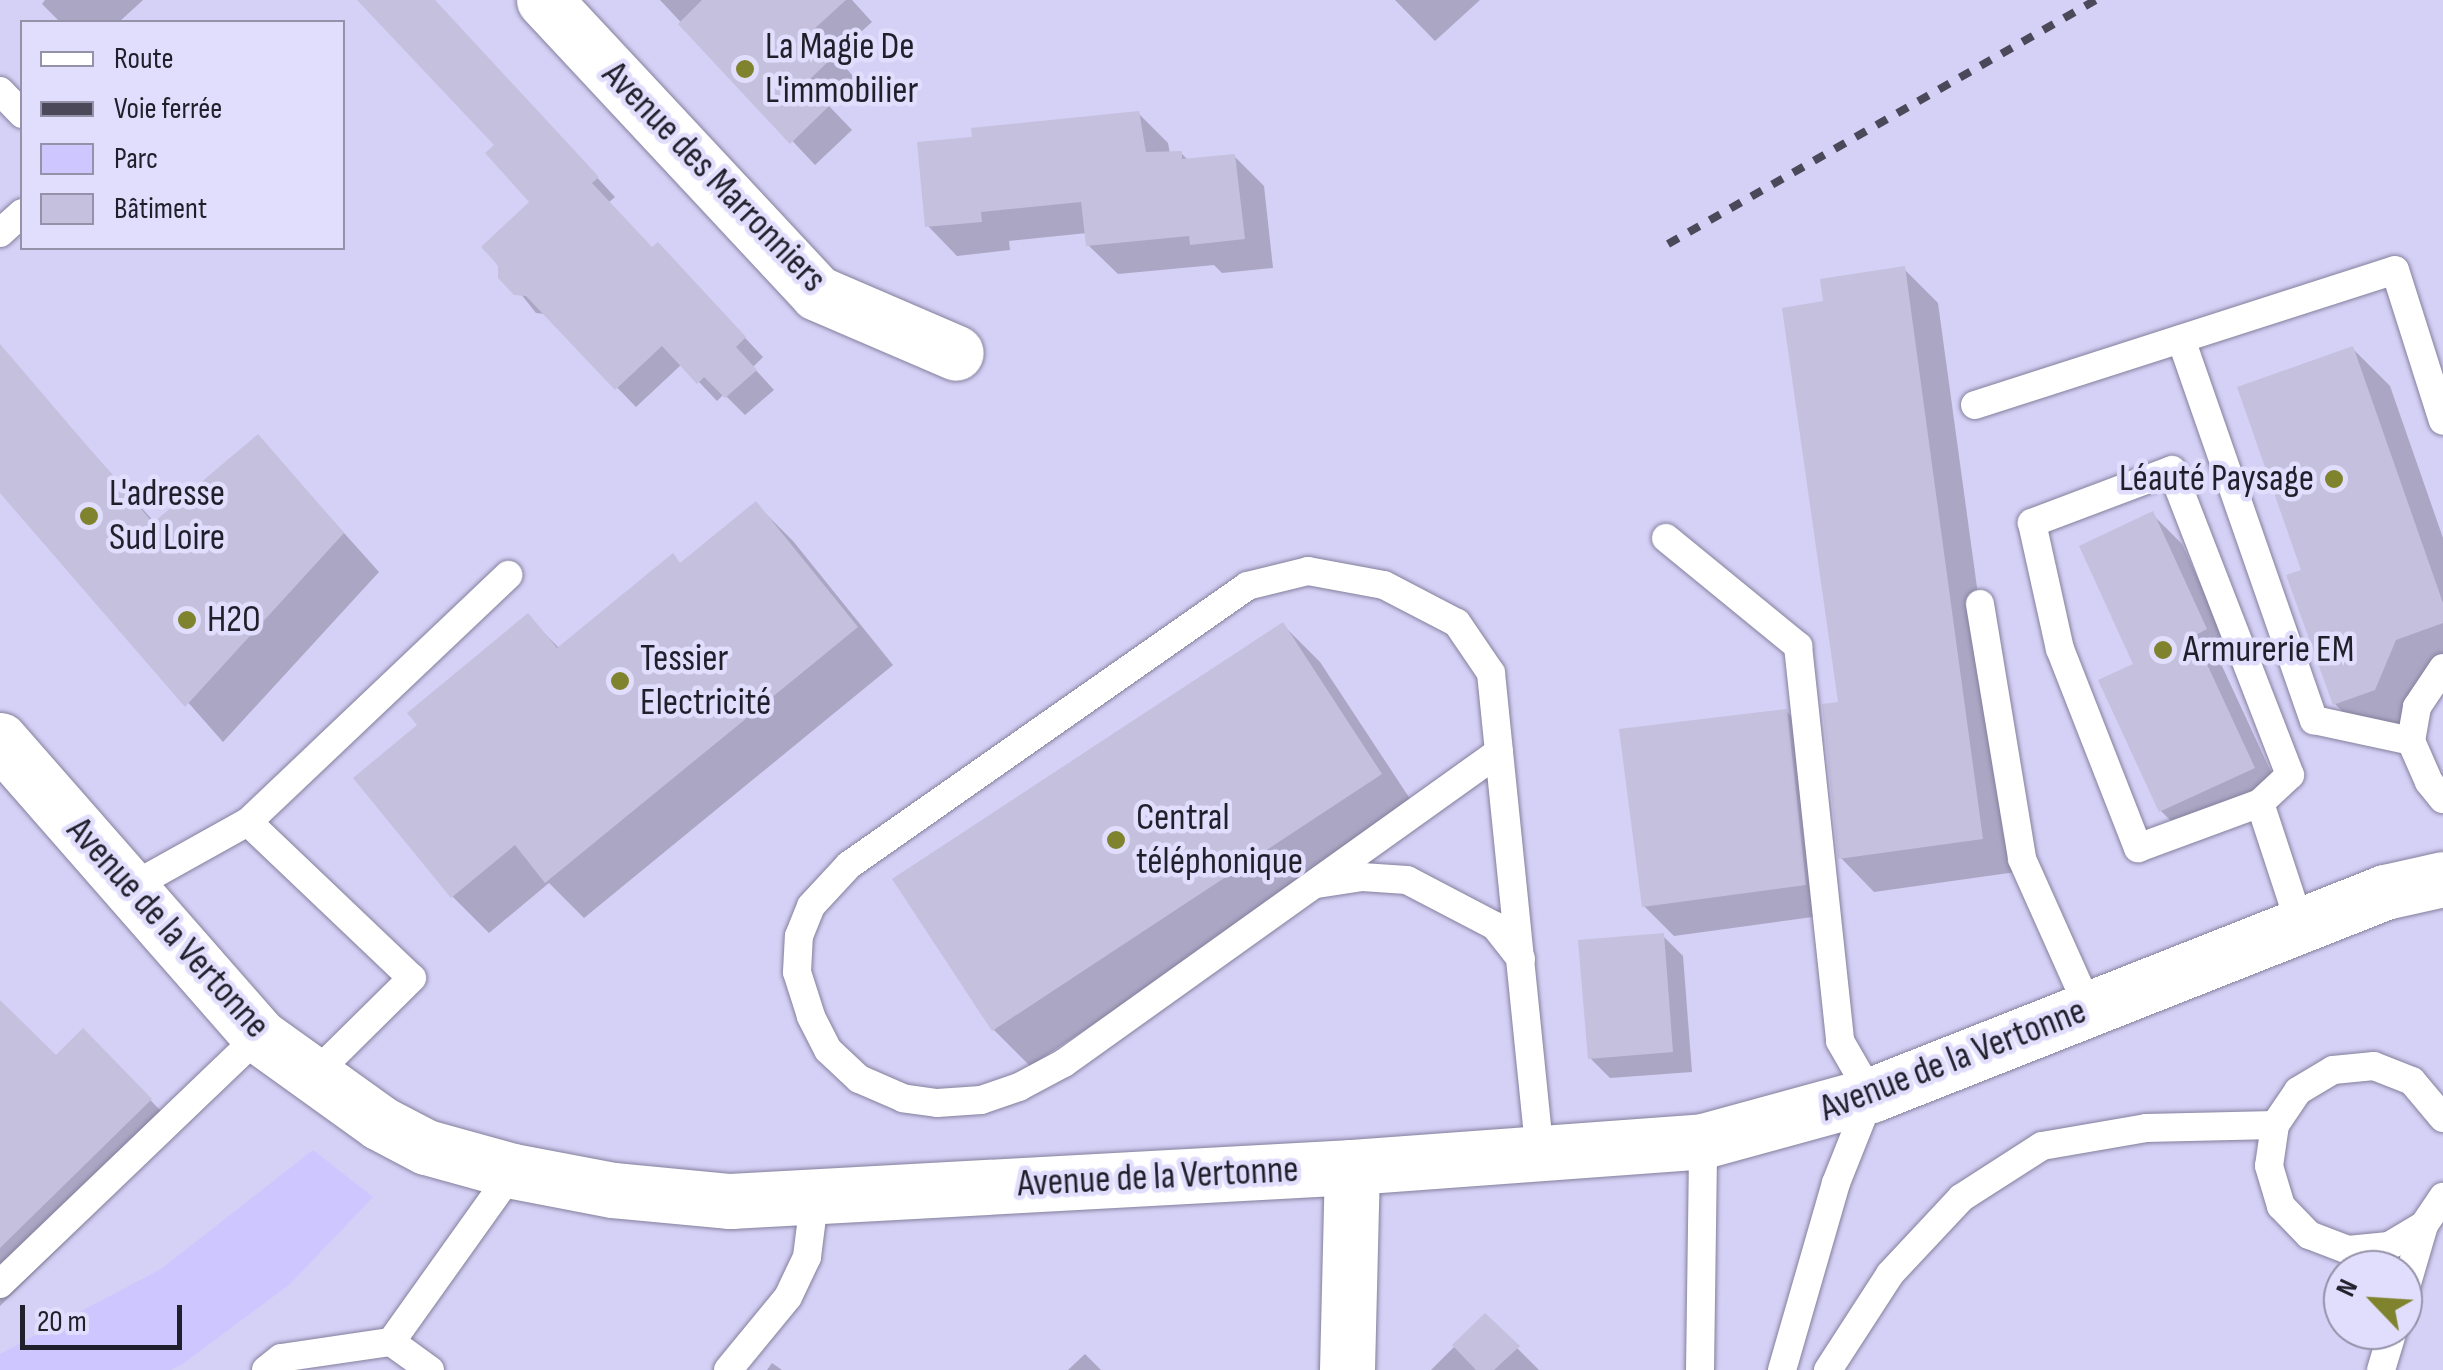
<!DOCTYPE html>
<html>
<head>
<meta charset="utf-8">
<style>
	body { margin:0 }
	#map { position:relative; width:2443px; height:1370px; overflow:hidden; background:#e1ddfc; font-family:"Sofia Sans Condensed",sans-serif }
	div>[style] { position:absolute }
	.built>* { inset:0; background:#d5d0f6 }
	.green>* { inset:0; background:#cec6fe }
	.shadow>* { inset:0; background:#0003 }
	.building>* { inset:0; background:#c4c0de }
	.roads { filter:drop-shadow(0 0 2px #84809c) drop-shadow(0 0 2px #84809c) }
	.lane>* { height:28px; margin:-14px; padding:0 14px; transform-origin:14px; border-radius:14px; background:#fff }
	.street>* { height:55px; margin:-27.5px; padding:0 27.5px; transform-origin:27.5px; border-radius:27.5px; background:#fff }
	.rail>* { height:8px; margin-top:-4px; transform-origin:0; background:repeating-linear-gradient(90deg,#4b4859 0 12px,transparent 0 24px) }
	.dots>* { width:28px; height:28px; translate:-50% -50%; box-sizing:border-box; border:5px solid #e1ddfc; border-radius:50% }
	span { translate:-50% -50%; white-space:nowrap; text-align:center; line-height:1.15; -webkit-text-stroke:9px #e1ddfc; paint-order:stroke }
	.poi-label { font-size:38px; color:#211f2b }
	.left { translate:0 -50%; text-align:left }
	.right { translate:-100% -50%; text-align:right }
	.street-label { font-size:38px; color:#211f2b }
	.legend { position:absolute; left:20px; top:20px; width:325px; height:230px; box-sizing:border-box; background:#e1ddfc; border:2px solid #9491a8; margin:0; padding:12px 18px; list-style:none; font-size:30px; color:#211f2b }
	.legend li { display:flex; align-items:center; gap:20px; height:50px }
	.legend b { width:50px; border:2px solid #9491a8 }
	.north { position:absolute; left:2323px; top:1250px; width:100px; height:100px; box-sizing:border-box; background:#e1ddfc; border:2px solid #9491a8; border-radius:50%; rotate:295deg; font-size:28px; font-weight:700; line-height:40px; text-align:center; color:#211f2b }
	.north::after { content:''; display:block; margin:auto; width:35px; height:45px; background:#80832d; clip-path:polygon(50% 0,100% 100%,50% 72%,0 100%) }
	.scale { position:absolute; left:20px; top:1305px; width:162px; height:45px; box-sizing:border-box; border:5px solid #211f2b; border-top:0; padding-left:12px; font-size:30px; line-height:35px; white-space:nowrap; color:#211f2b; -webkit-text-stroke:8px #e1ddfc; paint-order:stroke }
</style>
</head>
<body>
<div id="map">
	<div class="built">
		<div style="clip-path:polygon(evenodd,0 0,2443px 0,2443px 1370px,0 1370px,0 0,22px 22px,342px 22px,342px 248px,22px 248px,22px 22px,0 0,2343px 1270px,2403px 1270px,2403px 1330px,2343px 1330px,2343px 1270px)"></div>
	</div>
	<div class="green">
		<div style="clip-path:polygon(313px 1150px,373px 1197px,290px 1284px,181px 1365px,170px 1370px,0 1370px,0 1354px,161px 1269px)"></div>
	</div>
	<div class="shadow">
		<div style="clip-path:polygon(45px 0,143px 0,119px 22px,60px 22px,42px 4px)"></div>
		<div style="clip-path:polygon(361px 0,434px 0,615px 197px,608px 203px,652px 250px,676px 264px,763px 357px,753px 367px,774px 390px,745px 415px,724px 394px,717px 401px,682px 364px,636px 407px,546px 314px,536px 313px,484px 248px,533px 202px,497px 145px)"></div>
		<div style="clip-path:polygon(660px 0,852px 0,872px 22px,835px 55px,857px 81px,829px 106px,852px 130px,815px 165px)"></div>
		<div style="clip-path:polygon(1395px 0,1480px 0,1435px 41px)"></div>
		<div style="clip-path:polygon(1138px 113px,1168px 143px,1170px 154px,1181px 153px,1189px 161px,1234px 156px,1264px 186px,1273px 268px,1222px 273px,1214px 265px,1118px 274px,1088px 245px,1087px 233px,1009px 241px,1010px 250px,957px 256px,928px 226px,974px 139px)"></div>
		<div style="clip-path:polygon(1904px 269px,1938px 303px,2016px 872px,1874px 892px,1841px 858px,1840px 705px)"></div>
		<div style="clip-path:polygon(2353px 349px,2390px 386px,2443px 538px,2443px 673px,2412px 727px,2372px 741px,2335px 704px,2304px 572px)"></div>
		<div style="clip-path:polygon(20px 371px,156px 524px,258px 437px,379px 572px,223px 742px,0 489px,0 389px)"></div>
		<div style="clip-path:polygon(756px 504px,793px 541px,893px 665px,584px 918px,549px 883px,489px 933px,452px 896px,421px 726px,528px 617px,560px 649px,681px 565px)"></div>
		<div style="clip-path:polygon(2152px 514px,2182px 544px,2235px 659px,2222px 666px,2283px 798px,2190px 840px,2161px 811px)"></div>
		<div style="clip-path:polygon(1283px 625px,1320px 662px,1418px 811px,1030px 1066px,994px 1030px)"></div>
		<div style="clip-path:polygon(1786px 711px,1816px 741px,1834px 914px,1674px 936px,1644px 906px)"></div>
		<div style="clip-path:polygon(1663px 936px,1683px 956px,1692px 1072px,1610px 1078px,1590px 1058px)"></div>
		<div style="clip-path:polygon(0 1003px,56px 1059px,112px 1060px,179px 1130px,0 1306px)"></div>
		<div style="clip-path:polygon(1485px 1316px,1539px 1370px,1431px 1370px)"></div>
		<div style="clip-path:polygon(1085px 1354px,1101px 1370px,1068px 1370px)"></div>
		<div style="clip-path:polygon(772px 1363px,782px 1370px,767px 1370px)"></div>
	</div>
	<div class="building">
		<div style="clip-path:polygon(357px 0,435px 0,599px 177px,592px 183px,652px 247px,658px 242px,746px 337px,736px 347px,757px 370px,725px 398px,704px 377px,697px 384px,662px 346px,615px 390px,526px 296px,514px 295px,498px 278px,498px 265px,481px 247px,529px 202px,485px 153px,494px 145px)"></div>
		<div style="clip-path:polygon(702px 0,846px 0,813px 30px,835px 55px,808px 81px,830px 105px,790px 144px,678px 24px)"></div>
		<div style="clip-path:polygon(1139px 111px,1146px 152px,1182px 151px,1182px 159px,1235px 154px,1245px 239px,1190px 245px,1189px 236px,1086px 246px,1081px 202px,981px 212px,982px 222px,925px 227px,917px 142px,972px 137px,971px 128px)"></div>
		<div style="clip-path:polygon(1905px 266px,1983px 839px,1838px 859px,1822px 704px,1838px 702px,1782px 308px,1823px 301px,1820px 279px)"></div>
		<div style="clip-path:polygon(0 344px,153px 523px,258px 434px,344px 533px,185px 707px,0 493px)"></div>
		<div style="clip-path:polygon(2353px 346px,2443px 603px,2443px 623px,2396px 640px,2375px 690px,2333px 705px,2286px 575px,2301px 570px,2237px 387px)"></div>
		<div style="clip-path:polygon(756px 501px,858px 627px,545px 883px,515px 845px,451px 898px,353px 778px,417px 725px,407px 713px,528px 613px,557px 648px,673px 553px,680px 563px)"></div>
		<div style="clip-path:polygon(2153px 511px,2207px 629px,2194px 636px,2255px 768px,2159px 812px,2098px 680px,2133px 664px,2079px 546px)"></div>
		<div style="clip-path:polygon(1283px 622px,1382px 774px,992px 1031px,892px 879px)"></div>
		<div style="clip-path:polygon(1787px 709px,1806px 885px,1642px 907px,1619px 729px)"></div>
		<div style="clip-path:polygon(1664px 933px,1673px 1052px,1588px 1059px,1578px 940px)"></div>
		<div style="clip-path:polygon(0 1000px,56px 1055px,83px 1028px,152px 1099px,0 1248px)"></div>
		<div style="clip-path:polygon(1485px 1313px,1520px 1346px,1494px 1370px,1476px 1370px,1452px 1345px)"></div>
	</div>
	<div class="roads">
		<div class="lane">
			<div style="left:0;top:91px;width:32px;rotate:46deg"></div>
			<div style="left:0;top:233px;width:30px;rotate:-42deg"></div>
			<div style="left:2181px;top:339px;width:404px;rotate:70.8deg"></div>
			<div style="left:2314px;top:720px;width:99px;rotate:12.2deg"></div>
			<div style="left:1975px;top:405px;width:441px;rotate:-17.8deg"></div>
			<div style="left:2395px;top:270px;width:158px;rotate:72.4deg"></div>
			<div style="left:1666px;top:538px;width:171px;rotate:39.3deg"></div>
			<div style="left:1798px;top:646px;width:397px;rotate:83.9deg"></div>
			<div style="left:1840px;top:1041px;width:62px;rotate:60.1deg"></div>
			<div style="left:1871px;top:1095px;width:95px;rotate:111.7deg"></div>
			<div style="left:1836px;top:1183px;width:195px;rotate:106.1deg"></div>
			<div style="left:1980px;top:604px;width:258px;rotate:80.6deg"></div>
			<div style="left:2022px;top:859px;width:164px;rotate:65.9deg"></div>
			<div style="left:2443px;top:668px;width:47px;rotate:123.7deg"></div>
			<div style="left:2417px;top:707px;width:35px;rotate:100deg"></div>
			<div style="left:2411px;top:741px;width:45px;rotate:66.3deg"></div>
			<div style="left:2429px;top:782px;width:22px;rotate:51deg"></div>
			<div style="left:1499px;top:752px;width:535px;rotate:144.44deg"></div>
			<div style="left:1064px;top:1063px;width:51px;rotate:151.9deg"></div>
			<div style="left:1019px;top:1087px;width:40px;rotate:161.1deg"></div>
			<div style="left:981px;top:1100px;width:44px;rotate:176.1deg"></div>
			<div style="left:937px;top:1103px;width:34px;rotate:-172deg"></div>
			<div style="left:903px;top:1098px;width:48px;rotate:-156.6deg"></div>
			<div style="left:859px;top:1079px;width:42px;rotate:-136.9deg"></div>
			<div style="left:828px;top:1050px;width:38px;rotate:-117deg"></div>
			<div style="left:811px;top:1016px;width:46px;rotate:-107.7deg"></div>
			<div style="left:797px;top:972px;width:36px;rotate:-87deg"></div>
			<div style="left:799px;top:936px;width:32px;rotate:-68deg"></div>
			<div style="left:811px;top:906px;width:56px;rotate:-47.2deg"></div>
			<div style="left:849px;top:865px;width:486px;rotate:-35deg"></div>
			<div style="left:1247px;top:586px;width:63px;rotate:-13.8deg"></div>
			<div style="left:1308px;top:571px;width:77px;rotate:10.4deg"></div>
			<div style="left:1384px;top:585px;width:82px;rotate:27.5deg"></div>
			<div style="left:1457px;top:623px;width:60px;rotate:55.8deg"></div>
			<div style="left:1491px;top:673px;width:482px;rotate:84.2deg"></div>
			<div style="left:2260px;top:803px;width:41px;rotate:-43deg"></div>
			<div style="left:2290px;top:775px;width:327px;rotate:-111.2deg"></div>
			<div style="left:2172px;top:470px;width:150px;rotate:159.3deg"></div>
			<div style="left:2032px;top:523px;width:129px;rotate:77.5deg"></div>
			<div style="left:2060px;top:649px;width:214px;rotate:68.6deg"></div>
			<div style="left:2138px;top:848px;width:130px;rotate:-20.2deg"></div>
			<div style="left:2260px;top:803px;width:128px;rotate:71.8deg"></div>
			<div style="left:248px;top:822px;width:359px;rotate:-43.5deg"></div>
			<div style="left:1317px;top:884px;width:46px;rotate:-8.8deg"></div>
			<div style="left:1362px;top:877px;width:45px;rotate:3.8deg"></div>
			<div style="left:1407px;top:880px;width:99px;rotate:27.6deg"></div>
			<div style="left:1495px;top:926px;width:42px;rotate:51.8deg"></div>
			<div style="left:131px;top:887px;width:134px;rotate:-29.1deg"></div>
			<div style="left:248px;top:822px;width:226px;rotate:43.6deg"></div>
			<div style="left:412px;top:978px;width:141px;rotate:135.3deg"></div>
			<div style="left:2443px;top:1118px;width:48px;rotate:-130deg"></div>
			<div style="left:2412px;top:1081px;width:41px;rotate:-158.5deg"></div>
			<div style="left:2374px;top:1066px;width:41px;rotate:174.4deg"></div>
			<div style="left:2333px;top:1070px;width:41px;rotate:149deg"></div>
			<div style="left:2298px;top:1091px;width:41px;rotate:124.1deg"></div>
			<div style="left:2275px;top:1125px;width:41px;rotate:98.3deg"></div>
			<div style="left:2269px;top:1166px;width:42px;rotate:73.3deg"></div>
			<div style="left:2281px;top:1206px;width:40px;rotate:46deg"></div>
			<div style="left:2309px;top:1235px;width:42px;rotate:21deg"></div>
			<div style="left:2348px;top:1250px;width:41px;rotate:-5.6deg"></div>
			<div style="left:2389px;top:1246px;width:41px;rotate:-31deg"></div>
			<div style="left:2424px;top:1225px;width:34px;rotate:-56deg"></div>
			<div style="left:0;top:1284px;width:359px;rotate:-43.8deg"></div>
			<div style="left:2403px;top:1297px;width:75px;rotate:-73.7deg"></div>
			<div style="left:266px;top:1370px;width:19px;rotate:-39deg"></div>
			<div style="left:281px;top:1358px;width:111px;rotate:-8.3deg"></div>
			<div style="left:430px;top:1370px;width:48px;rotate:-144.3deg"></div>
			<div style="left:391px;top:1342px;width:210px;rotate:-54.5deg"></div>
			<div style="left:728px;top:1370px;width:94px;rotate:-50.6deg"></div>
			<div style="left:788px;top:1297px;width:44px;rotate:-64.6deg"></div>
			<div style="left:807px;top:1257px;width:64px;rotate:-82.8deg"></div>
			<div style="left:1700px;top:1370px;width:229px;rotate:-89.2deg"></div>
			<div style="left:1828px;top:1370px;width:114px;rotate:-57.1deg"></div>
			<div style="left:1890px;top:1274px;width:104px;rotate:-46.9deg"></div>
			<div style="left:1961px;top:1198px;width:96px;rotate:-32.7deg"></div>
			<div style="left:2042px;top:1146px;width:106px;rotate:-9.8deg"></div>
			<div style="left:2146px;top:1128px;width:129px;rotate:-1.3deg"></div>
			<div style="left:2381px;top:1370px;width:42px;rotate:-73.3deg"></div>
		</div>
		<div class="street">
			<div style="left:544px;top:0;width:400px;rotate:47deg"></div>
			<div style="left:817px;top:293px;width:151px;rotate:23.3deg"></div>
			<div style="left:0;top:740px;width:393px;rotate:48.8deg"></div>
			<div style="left:259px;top:1036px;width:149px;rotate:35.7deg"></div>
			<div style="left:380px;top:1123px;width:52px;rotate:27.6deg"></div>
			<div style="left:426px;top:1147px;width:90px;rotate:15.4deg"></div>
			<div style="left:513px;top:1171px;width:102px;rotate:10.8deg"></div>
			<div style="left:613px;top:1190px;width:118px;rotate:5.4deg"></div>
			<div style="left:730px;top:1201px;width:623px;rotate:-3.13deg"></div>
			<div style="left:1352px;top:1167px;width:352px;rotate:-4.2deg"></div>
			<div style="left:1703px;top:1141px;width:174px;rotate:-15.3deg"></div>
			<div style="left:1871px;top:1095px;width:553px;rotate:-21.55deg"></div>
			<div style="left:2385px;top:892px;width:59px;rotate:-12.6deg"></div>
			<div style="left:1347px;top:1370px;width:203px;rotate:-88.6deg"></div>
		</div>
	</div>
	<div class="rail">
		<div style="left:1668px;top:244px;width:493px;rotate:-29.7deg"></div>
	</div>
	<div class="dots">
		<div style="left:745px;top:69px;background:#80832d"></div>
		<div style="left:2334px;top:479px;background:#80832d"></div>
		<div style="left:89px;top:516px;background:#80832d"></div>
		<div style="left:187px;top:620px;background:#80832d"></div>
		<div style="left:2163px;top:650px;background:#80832d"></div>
		<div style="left:620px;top:681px;background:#80832d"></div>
		<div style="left:1116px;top:840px;background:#80832d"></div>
	</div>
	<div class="poi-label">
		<span class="left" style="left:765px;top:69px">La Magie De<br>L'immobilier</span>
		<span class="right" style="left:2314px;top:479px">Léauté Paysage</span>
		<span class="left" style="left:109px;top:516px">L'adresse<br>Sud Loire</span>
		<span class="left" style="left:207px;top:620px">H2O</span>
		<span class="left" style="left:2183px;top:650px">Armurerie EM</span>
		<span class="left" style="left:640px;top:681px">Tessier<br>Electricité</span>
		<span class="left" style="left:1136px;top:840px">Central<br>téléphonique</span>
	</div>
	<div class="street-label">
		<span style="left:714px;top:177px;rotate:46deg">Avenue des Marronniers</span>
		<span style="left:168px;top:928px;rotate:48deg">Avenue de la Vertonne</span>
		<span style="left:1953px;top:1060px;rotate:-21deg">Avenue de la Vertonne</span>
		<span style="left:1158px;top:1177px;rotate:-3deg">Avenue de la Vertonne</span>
	</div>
	<ul class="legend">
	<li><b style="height:12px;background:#fff"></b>Route</li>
	<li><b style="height:12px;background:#4b4859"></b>Voie ferrée</li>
	<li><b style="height:28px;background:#cec6fe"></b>Parc</li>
	<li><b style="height:28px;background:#c4c0de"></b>Bâtiment</li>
	</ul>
	<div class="north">N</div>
	<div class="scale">20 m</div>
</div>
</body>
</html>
